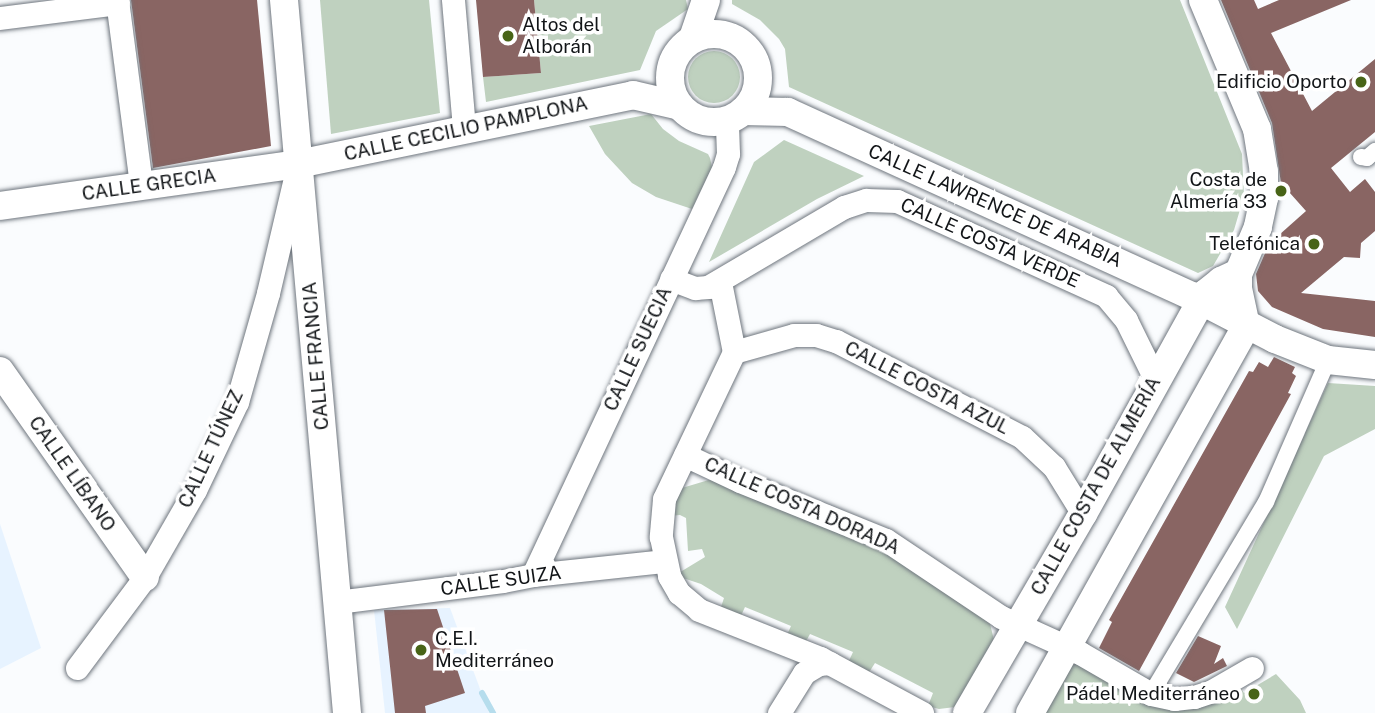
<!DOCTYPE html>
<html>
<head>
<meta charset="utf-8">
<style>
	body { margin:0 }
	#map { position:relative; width:1375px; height:713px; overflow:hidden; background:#fafcfe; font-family:"Public Sans",sans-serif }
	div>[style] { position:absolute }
	.built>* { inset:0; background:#e7f3ff }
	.green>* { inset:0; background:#bfd1bf }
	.round { border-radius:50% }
	.stream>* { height:6px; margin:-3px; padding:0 3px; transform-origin:3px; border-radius:3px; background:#b6dded }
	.building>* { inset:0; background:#896563 }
	.roads { filter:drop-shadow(0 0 2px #6f767e) drop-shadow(0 0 2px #6f767e) }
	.pedestrian>* { height:16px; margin:-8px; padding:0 8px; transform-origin:8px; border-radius:8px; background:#fff }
	.minor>* { height:23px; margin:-11.5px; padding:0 11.5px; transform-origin:11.5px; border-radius:11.5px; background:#fff }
	.tertiary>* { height:28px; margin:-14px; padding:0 14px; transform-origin:14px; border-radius:14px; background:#fff }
	.tertiary>.ring { margin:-14px; padding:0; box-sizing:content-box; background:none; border:28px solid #fff; border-radius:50% }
	.dots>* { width:19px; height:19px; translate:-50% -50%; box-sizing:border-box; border:4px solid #fff; border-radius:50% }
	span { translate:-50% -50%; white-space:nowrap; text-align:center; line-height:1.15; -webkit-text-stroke:7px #fff; paint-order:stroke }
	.poi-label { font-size:19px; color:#121518 }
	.left { translate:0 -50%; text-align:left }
	.right { translate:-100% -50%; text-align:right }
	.street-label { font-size:19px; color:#121518 }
</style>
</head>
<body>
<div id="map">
	<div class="built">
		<div style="clip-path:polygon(0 524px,41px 648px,0 669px)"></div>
		<div style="clip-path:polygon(450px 608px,489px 713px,385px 713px,374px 610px)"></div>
	</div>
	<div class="green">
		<div style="clip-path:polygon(320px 0,429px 0,440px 113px,331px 134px)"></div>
		<div style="clip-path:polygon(534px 0,686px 0,688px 9px,656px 31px,640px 70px,486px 102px,483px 77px,541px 73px)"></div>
		<div style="clip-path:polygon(732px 0,1180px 0,1242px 154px,1244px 196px,1234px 230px,1213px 266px,1198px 273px,789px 87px,785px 49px,779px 39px,760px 20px,732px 4px)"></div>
		<div class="round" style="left:688px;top:51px;width:52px;height:52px"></div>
		<div style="clip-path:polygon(651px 114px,663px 129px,679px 141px,708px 154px,710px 158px,712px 167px,692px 209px,656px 197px,632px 183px,605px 154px,589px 126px)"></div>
		<div style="clip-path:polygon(784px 140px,864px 176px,817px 199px,709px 262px,754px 162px)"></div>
		<div style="clip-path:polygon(1328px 383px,1375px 386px,1375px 429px,1324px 456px,1237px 629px,1225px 607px)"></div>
		<div style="clip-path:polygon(712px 479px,875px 544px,989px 620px,994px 640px,955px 707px,939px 709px,928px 706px,933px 693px,875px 663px,868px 674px,848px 663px,853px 652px,810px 634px,804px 645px,786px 637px,791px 626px,745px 607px,740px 618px,720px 610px,724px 598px,701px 584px,680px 577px,677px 574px,705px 557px,702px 549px,688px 551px,686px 518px,680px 515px,669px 516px,682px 488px)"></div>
		<div style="clip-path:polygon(1074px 662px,1146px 701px,1237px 683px,1244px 693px,1276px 674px,1300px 700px,1306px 713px,1037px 713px)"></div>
	</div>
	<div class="stream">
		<div style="left:482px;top:693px;width:23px;rotate:61deg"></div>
	</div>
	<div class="building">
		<div style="clip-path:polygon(131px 0,257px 0,271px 146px,153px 168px)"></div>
		<div style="clip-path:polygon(476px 0,534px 0,541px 73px,483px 77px)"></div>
		<div style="clip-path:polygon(1221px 0,1254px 0,1258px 9px,1279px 0,1351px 0,1271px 33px,1312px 111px,1375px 59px,1375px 132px,1331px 168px,1350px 192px,1365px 179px,1375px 192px,1375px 231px,1361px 243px,1360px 258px,1344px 257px,1301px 293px,1375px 301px,1375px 337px,1323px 329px,1272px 307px,1258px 291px,1256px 274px,1269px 244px,1306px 211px,1281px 183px,1272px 123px)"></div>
		<div style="clip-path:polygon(1274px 357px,1295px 367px,1292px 373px,1296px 376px,1288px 393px,1291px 394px,1139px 671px,1099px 648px,1112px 622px,1109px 620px,1249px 371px,1253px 372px,1259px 362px,1268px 367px)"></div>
		<div style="clip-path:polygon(437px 609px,465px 693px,425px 706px,426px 713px,395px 713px,384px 610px)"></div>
		<div style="clip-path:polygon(1198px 636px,1221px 646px,1214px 664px,1223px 658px,1227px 666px,1194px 682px,1176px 673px)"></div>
	</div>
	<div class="roads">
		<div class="pedestrian">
			<div style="left:1361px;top:157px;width:6px;rotate:9deg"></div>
			<div style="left:1367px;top:158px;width:11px;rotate:-41deg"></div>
			<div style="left:1151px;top:694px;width:224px;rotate:-59.1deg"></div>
			<div style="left:1266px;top:502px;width:155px;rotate:-66.4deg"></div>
		</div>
		<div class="minor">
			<div style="left:117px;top:0;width:187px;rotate:82.6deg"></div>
			<div style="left:453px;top:0;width:129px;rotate:85.1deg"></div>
			<div style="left:0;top:18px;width:119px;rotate:-7.2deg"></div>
			<div style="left:671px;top:279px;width:26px;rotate:21deg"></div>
			<div style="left:695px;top:288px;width:13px;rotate:-4deg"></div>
			<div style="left:708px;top:287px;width:158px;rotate:-30.5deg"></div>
			<div style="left:844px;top:207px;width:23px;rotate:-18deg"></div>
			<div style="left:866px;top:200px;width:31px;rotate:2deg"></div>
			<div style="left:897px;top:201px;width:230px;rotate:24.4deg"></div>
			<div style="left:1106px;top:296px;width:31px;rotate:50deg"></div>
			<div style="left:1126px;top:320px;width:68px;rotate:63.8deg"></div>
			<div style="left:720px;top:282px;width:71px;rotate:78.7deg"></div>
			<div style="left:734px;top:352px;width:163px;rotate:115.5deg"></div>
			<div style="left:664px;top:499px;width:38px;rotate:95deg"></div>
			<div style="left:661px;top:537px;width:40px;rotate:78deg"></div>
			<div style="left:669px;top:576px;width:20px;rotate:60deg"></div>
			<div style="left:679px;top:593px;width:26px;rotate:40deg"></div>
			<div style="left:699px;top:610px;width:130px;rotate:21.6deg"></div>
			<div style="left:820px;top:658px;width:116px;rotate:28.3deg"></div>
			<div style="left:734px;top:352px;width:62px;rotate:-15.8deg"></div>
			<div style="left:794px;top:335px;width:22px"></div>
			<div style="left:816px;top:335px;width:21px;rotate:17deg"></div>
			<div style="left:836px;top:341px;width:209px;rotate:27.3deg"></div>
			<div style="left:1022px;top:437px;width:44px;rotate:43.2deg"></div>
			<div style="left:1054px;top:467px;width:55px;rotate:58.3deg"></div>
			<div style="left:685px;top:455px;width:61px;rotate:25.3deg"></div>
			<div style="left:740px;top:481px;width:157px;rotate:22deg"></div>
			<div style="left:886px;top:540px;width:138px;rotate:33.8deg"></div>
			<div style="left:1001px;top:617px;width:87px;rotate:24.5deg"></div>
			<div style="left:1080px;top:653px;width:82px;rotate:30deg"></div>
			<div style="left:1151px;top:694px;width:24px;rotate:12deg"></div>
			<div style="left:1174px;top:699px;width:20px;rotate:-6deg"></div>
			<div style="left:1194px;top:697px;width:19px;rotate:-18deg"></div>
			<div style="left:1212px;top:691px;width:46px;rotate:-29.9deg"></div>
			<div style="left:533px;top:575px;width:450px;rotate:-64.9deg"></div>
			<div style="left:724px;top:167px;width:14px;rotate:-73deg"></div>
			<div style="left:728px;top:154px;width:34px;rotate:-92deg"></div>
			<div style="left:337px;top:602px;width:167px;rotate:-7.2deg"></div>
			<div style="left:503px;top:581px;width:31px;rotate:-11deg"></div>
			<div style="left:533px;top:575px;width:133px;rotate:-6.1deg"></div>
			<div style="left:77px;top:668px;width:114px;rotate:-53.2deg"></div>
			<div style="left:145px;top:577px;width:100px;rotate:-60.1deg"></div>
			<div style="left:195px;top:490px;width:98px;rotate:-64.5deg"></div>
			<div style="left:237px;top:402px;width:113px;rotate:-74.1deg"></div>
			<div style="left:268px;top:293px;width:118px;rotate:-76.8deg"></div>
			<div style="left:779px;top:713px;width:47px;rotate:-58deg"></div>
			<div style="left:804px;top:673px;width:17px;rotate:-31deg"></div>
			<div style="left:819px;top:664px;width:11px;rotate:-5deg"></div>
		</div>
		<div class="tertiary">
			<div style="left:284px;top:0;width:716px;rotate:84.95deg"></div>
			<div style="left:1203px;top:0;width:140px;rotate:67.3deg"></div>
			<div style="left:1257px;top:129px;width:44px;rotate:80.8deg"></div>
			<div style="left:1264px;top:172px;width:26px;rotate:90deg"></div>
			<div style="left:1264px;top:198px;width:30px;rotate:102deg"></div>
			<div style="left:1258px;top:227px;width:69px;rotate:112.9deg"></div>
			<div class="ring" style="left:670px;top:34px;width:60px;height:60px"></div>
			<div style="left:693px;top:38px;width:40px;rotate:-71.1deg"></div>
			<div style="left:743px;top:111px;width:45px;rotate:1.3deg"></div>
			<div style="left:788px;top:112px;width:444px;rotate:24.5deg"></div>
			<div style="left:1192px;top:296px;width:93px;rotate:27.4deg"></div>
			<div style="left:1275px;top:339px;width:57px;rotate:21.6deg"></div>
			<div style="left:1328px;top:360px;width:47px;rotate:6.1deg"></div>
			<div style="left:0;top:206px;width:301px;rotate:-8deg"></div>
			<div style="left:298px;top:164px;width:342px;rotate:-11.6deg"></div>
			<div style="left:633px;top:95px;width:48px;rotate:13.2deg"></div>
			<div style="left:0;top:371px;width:252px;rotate:54.9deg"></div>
			<div style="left:967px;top:713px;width:230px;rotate:-59.8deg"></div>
			<div style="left:1083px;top:514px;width:252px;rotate:-61deg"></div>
			<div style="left:1205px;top:294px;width:21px;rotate:-39deg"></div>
			<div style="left:1221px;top:281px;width:19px;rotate:-25deg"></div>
			<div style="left:1030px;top:713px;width:443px;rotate:-60.8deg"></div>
			<div style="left:1246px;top:326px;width:38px;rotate:-102deg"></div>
			<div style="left:1238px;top:289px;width:16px;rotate:-90deg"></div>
		</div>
	</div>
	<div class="dots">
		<div style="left:508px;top:36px;background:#486417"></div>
		<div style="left:1361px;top:82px;background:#486417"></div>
		<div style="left:1281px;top:191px;background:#486417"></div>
		<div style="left:1314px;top:244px;background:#486417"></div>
		<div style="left:421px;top:650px;background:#486417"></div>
		<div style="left:1254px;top:694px;background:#486417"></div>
	</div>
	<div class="poi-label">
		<span class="left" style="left:522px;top:36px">Altos del<br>Alborán</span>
		<span class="right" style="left:1347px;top:82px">Edificio Oporto</span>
		<span class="right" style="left:1267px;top:191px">Costa de<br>Almería 33</span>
		<span class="right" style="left:1300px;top:244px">Telefónica</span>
		<span class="left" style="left:435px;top:650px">C.E.I.<br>Mediterráneo</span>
		<span class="right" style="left:1240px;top:694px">Pádel Mediterráneo</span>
	</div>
	<div class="street-label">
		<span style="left:466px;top:129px;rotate:-12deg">CALLE CECILIO PAMPLONA</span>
		<span style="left:149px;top:185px;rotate:-8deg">CALLE GRECIA</span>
		<span style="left:995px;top:206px;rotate:24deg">CALLE LAWRENCE DE ARABIA</span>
		<span style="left:990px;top:243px;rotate:24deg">CALLE COSTA VERDE</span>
		<span style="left:638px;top:349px;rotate:-65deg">CALLE SUECIA</span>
		<span style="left:316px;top:356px;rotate:-95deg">CALLE FRANCIA</span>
		<span style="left:927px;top:388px;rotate:27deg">CALLE COSTA AZUL</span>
		<span style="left:211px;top:449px;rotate:-65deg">CALLE TÚNEZ</span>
		<span style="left:72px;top:474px;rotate:55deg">CALLE LÍBANO</span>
		<span style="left:1096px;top:486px;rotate:-61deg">CALLE COSTA DE ALMERÍA</span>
		<span style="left:802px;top:506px;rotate:24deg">CALLE COSTA DORADA</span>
		<span style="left:501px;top:581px;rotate:-8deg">CALLE SUIZA</span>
	</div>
</div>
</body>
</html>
